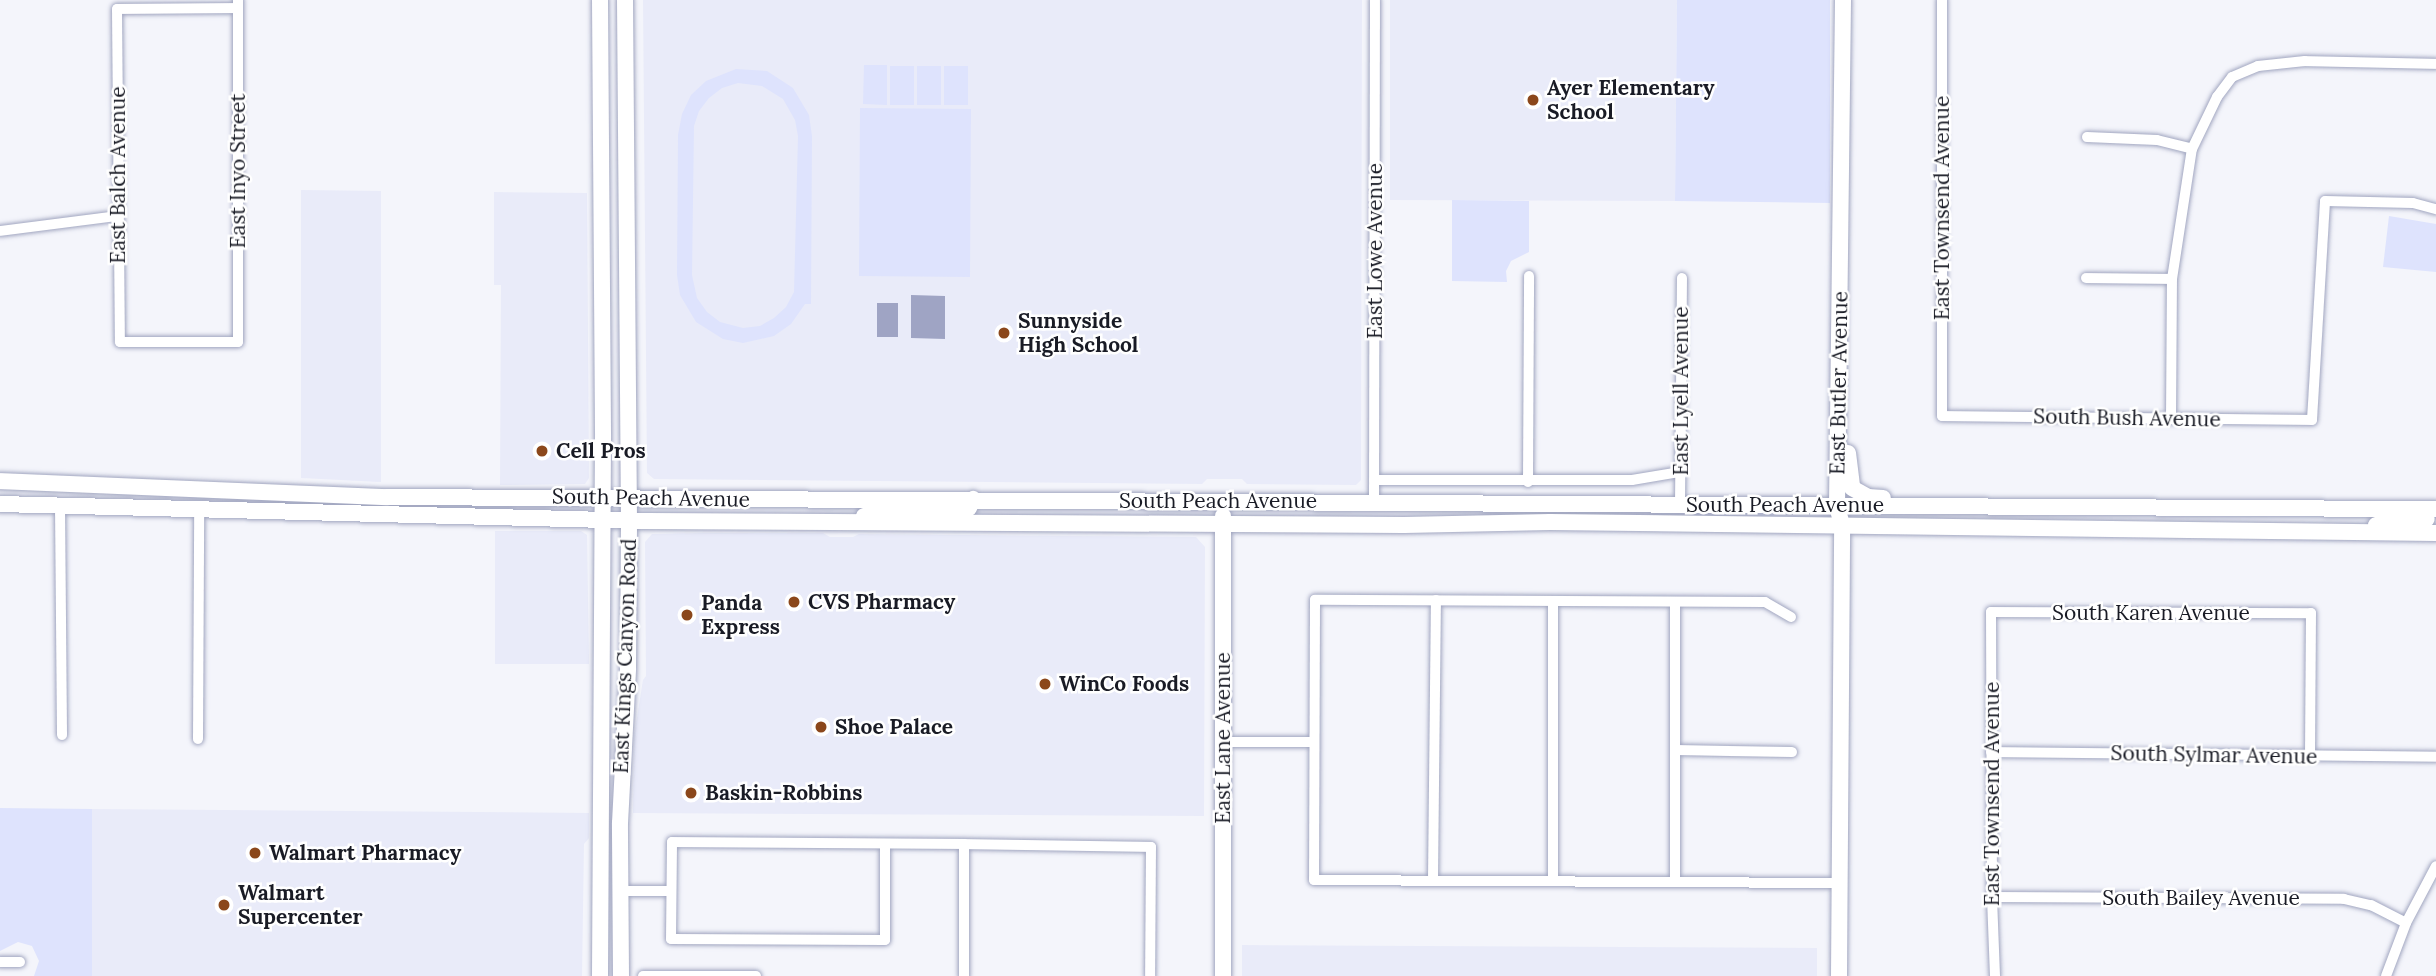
<!DOCTYPE html>
<html>
<head>
<meta charset="utf-8">
<style>
	body { margin:0 }
	#map { position:relative; width:2436px; height:976px; overflow:hidden; background:#f4f5fb; font-family:Lora,serif }
	div>[style] { position:absolute }
	.built>* { inset:0; background:#e9ebf9 }
	.green>* { inset:0; background:#dee3fd }
	.water>* { inset:0; background:#9fa4c4 }
	.roads { filter:drop-shadow(0 0 2px #a1a6c0) drop-shadow(0 0 2px #a1a6c0) }
	.street>* { height:10px; margin:-5px; padding:0 5px; transform-origin:5px; border-radius:5px; background:#fff }
	.secondary>* { height:16px; margin:-8px; padding:0 8px; transform-origin:8px; border-radius:8px; background:#fff }
	.dots>* { width:19px; height:19px; translate:-50% -50%; box-sizing:border-box; border:4px solid #fff; border-radius:50% }
	span { translate:-50% -50%; white-space:nowrap; text-align:center; line-height:1.15; -webkit-text-stroke:5px #fff; paint-order:stroke }
	.poi-label { font-size:21px; color:#191b25; font-weight:700 }
	.left { translate:0 -50%; text-align:left }
	.street-label { font-size:21px; color:#191b25 }
</style>
</head>
<body>
<div id="map">
	<div class="built">
		<div style="clip-path:polygon(643px 0,1362px 0,1361px 480px,1356px 485px,1247px 484px,1242px 479px,1207px 479px,1202px 484px,654px 479px,647px 473px)"></div>
		<div style="clip-path:polygon(1390px 0,1677px 0,1675px 201px,1390px 200px)"></div>
		<div style="clip-path:polygon(301px 190px,381px 191px,381px 482px,301px 478px)"></div>
		<div style="clip-path:polygon(494px 192px,587px 193px,589px 478px,585px 484px,500px 485px,501px 285px,494px 285px)"></div>
		<div style="clip-path:polygon(495px 531px,581px 531px,587px 535px,589px 664px,495px 664px)"></div>
		<div style="clip-path:polygon(700px 533px,823px 533px,830px 537px,853px 537px,859px 534px,1196px 537px,1205px 547px,1204px 816px,633px 813px,634px 736px,643px 680px,646px 676px,645px 542px,652px 534px)"></div>
		<div style="clip-path:polygon(92px 809px,589px 813px,589px 838px,584px 844px,582px 976px,92px 976px)"></div>
		<div style="clip-path:polygon(1242px 945px,1817px 948px,1817px 976px,1242px 976px)"></div>
	</div>
	<div class="green">
		<div style="clip-path:polygon(1677px 0,1830px 0,1830px 203px,1675px 201px)"></div>
		<div style="clip-path:polygon(864px 65px,887px 65px,887px 105px,863px 104px)"></div>
		<div style="clip-path:polygon(890px 66px,914px 66px,914px 105px,890px 105px)"></div>
		<div style="clip-path:polygon(917px 66px,941px 66px,941px 105px,917px 105px)"></div>
		<div style="clip-path:polygon(944px 66px,968px 66px,968px 105px,944px 105px)"></div>
		<div style="clip-path:polygon(evenodd,736px 69px,767px 71px,793px 88px,809px 115px,812px 136px,811px 304px,805px 304px,791px 324px,774px 336px,743px 343px,723px 339px,696px 322px,680px 295px,677px 275px,678px 135px,682px 114px,691px 95px,706px 81px,736px 69px,738px 83px,762px 86px,783px 99px,795px 120px,798px 136px,794px 292px,786px 307px,774px 318px,760px 326px,743px 328px,720px 322px,707px 312px,697px 298px,692px 275px,694px 126px,699px 111px,709px 98px,722px 88px,738px 83px)"></div>
		<div style="clip-path:polygon(860px 108px,971px 109px,970px 277px,859px 276px)"></div>
		<div style="clip-path:polygon(1452px 200px,1529px 201px,1529px 252px,1511px 261px,1506px 271px,1507px 282px,1452px 281px)"></div>
		<div style="clip-path:polygon(2389px 216px,2436px 224px,2436px 272px,2383px 267px)"></div>
		<div style="clip-path:polygon(0 808px,92px 809px,92px 976px,34px 976px,39px 961px,32px 946px,18px 942px,0 951px)"></div>
	</div>
	<div class="water">
		<div style="clip-path:polygon(911px 295px,945px 296px,945px 339px,911px 338px)"></div>
		<div style="clip-path:polygon(877px 303px,898px 303px,898px 337px,877px 337px)"></div>
	</div>
	<div class="roads">
		<div class="street">
			<div style="left:1942px;top:0;width:416px;rotate:90deg"></div>
			<div style="left:1942px;top:416px;width:370px;rotate:0.6deg"></div>
			<div style="left:2312px;top:420px;width:219px;rotate:-86.6deg"></div>
			<div style="left:2325px;top:201px;width:88px;rotate:1.3deg"></div>
			<div style="left:2413px;top:203px;width:24px;rotate:15deg"></div>
			<div style="left:238px;top:8px;width:121px;rotate:179.5deg"></div>
			<div style="left:117px;top:9px;width:333px;rotate:89.5deg"></div>
			<div style="left:120px;top:342px;width:118px"></div>
			<div style="left:238px;top:342px;width:342px;rotate:-90deg"></div>
			<div style="left:2087px;top:137px;width:70px;rotate:2.5deg"></div>
			<div style="left:2157px;top:140px;width:36px;rotate:14deg"></div>
			<div style="left:2192px;top:149px;width:58px;rotate:-64.3deg"></div>
			<div style="left:2217px;top:97px;width:25px;rotate:-53deg"></div>
			<div style="left:2232px;top:77px;width:28px;rotate:-23deg"></div>
			<div style="left:2258px;top:66px;width:47px;rotate:-6.1deg"></div>
			<div style="left:2305px;top:61px;width:131px;rotate:1.3deg"></div>
			<div style="left:0;top:231px;width:118px;rotate:-7.3deg"></div>
			<div style="left:2086px;top:278px;width:86px;rotate:0.7deg"></div>
			<div style="left:2171px;top:419px;width:140px;rotate:-89.6deg"></div>
			<div style="left:2172px;top:279px;width:132px;rotate:-81.3deg"></div>
			<div style="left:1374px;top:480px;width:258px"></div>
			<div style="left:1632px;top:480px;width:49px;rotate:-9.5deg"></div>
			<div style="left:1528px;top:482px;width:206px;rotate:-89.7deg"></div>
			<div style="left:1374px;top:502px;width:502px;rotate:-89.89deg"></div>
			<div style="left:60px;top:505px;width:230px;rotate:89.5deg"></div>
			<div style="left:1680px;top:505px;width:227px;rotate:-89.5deg"></div>
			<div style="left:1553px;top:601px;width:280px;rotate:90deg"></div>
			<div style="left:1675px;top:602px;width:280px;rotate:90deg"></div>
			<div style="left:1791px;top:617px;width:30px;rotate:-150deg"></div>
			<div style="left:1765px;top:602px;width:450px;rotate:-179.7deg"></div>
			<div style="left:1315px;top:600px;width:280px;rotate:90.2deg"></div>
			<div style="left:1314px;top:880px;width:526px;rotate:0.33deg"></div>
			<div style="left:198px;top:739px;width:229px;rotate:-89.7deg"></div>
			<div style="left:1223px;top:742px;width:91px"></div>
			<div style="left:1675px;top:750px;width:117px;rotate:1deg"></div>
			<div style="left:1991px;top:752px;width:445px;rotate:0.6deg"></div>
			<div style="left:885px;top:844px;width:96px;rotate:90deg"></div>
			<div style="left:885px;top:940px;width:214px;rotate:-179.7deg"></div>
			<div style="left:671px;top:939px;width:97px;rotate:-89.4deg"></div>
			<div style="left:672px;top:842px;width:292px;rotate:0.4deg"></div>
			<div style="left:964px;top:844px;width:132px;rotate:90deg"></div>
			<div style="left:964px;top:844px;width:187px;rotate:0.9deg"></div>
			<div style="left:1151px;top:847px;width:129px;rotate:90.4deg"></div>
			<div style="left:1433px;top:880px;width:280px;rotate:-89.4deg"></div>
			<div style="left:620px;top:891px;width:51px"></div>
			<div style="left:1992px;top:897px;width:352px;rotate:0.3deg"></div>
			<div style="left:2344px;top:899px;width:28px;rotate:13deg"></div>
			<div style="left:2371px;top:905px;width:39px;rotate:27deg"></div>
			<div style="left:0;top:962px;width:20px"></div>
			<div style="left:643px;top:976px;width:113px"></div>
			<div style="left:1995px;top:976px;width:79px;rotate:-92.2deg"></div>
			<div style="left:1992px;top:897px;width:285px;rotate:-90.2deg"></div>
			<div style="left:1991px;top:612px;width:320px;rotate:0.2deg"></div>
			<div style="left:2311px;top:613px;width:143px;rotate:90.4deg"></div>
			<div style="left:2386px;top:976px;width:57px;rotate:-69.3deg"></div>
			<div style="left:2406px;top:923px;width:64px;rotate:-62.2deg"></div>
		</div>
		<div class="secondary">
			<div style="left:600px;top:0;width:438px;rotate:89.6deg"></div>
			<div style="left:603px;top:438px;width:538px;rotate:90.32deg"></div>
			<div style="left:1848px;top:453px;width:35px;rotate:83deg"></div>
			<div style="left:1852px;top:488px;width:18px;rotate:29deg"></div>
			<div style="left:1868px;top:497px;width:15px;rotate:4deg"></div>
			<div style="left:0;top:481px;width:386px;rotate:2.4deg"></div>
			<div style="left:386px;top:497px;width:2050px;rotate:0.34deg"></div>
			<div style="left:0;top:504px;width:647px;rotate:1.51deg"></div>
			<div style="left:647px;top:521px;width:757px;rotate:0.3deg"></div>
			<div style="left:1404px;top:525px;width:146px;rotate:-1.2deg"></div>
			<div style="left:1550px;top:522px;width:886px;rotate:0.71deg"></div>
			<div style="left:864px;top:516px;width:22px;rotate:-13deg"></div>
			<div style="left:885px;top:511px;width:74px"></div>
			<div style="left:959px;top:511px;width:10px;rotate:-17deg"></div>
			<div style="left:969px;top:508px;width:10px;rotate:-66deg"></div>
			<div style="left:2376px;top:525px;width:51px;rotate:-6.7deg"></div>
			<div style="left:621px;top:976px;width:153px;rotate:-90.4deg"></div>
			<div style="left:620px;top:823px;width:155px;rotate:-87deg"></div>
			<div style="left:628px;top:668px;width:147px;rotate:-89.6deg"></div>
			<div style="left:629px;top:521px;width:521px;rotate:-90.44deg"></div>
			<div style="left:1223px;top:976px;width:460px;rotate:-90deg"></div>
			<div style="left:1839px;top:976px;width:451px;rotate:-89.6deg"></div>
			<div style="left:1842px;top:525px;width:20px;rotate:-105deg"></div>
			<div style="left:1837px;top:506px;width:506px;rotate:-89.32deg"></div>
		</div>
	</div>
	<div class="dots">
		<div style="left:1533px;top:100px;background:#8b471b"></div>
		<div style="left:1004px;top:333px;background:#8b471b"></div>
		<div style="left:542px;top:451px;background:#8b471b"></div>
		<div style="left:794px;top:602px;background:#8b471b"></div>
		<div style="left:687px;top:615px;background:#8b471b"></div>
		<div style="left:1045px;top:684px;background:#8b471b"></div>
		<div style="left:821px;top:727px;background:#8b471b"></div>
		<div style="left:691px;top:793px;background:#8b471b"></div>
		<div style="left:255px;top:853px;background:#8b471b"></div>
		<div style="left:224px;top:905px;background:#8b471b"></div>
	</div>
	<div class="poi-label">
		<span class="left" style="left:1547px;top:100px">Ayer Elementary<br>School</span>
		<span class="left" style="left:1018px;top:333px">Sunnyside<br>High School</span>
		<span class="left" style="left:556px;top:451px">Cell Pros</span>
		<span class="left" style="left:808px;top:602px">CVS Pharmacy</span>
		<span class="left" style="left:701px;top:615px">Panda<br>Express</span>
		<span class="left" style="left:1059px;top:684px">WinCo Foods</span>
		<span class="left" style="left:835px;top:727px">Shoe Palace</span>
		<span class="left" style="left:705px;top:793px">Baskin-Robbins</span>
		<span class="left" style="left:269px;top:853px">Walmart Pharmacy</span>
		<span class="left" style="left:238px;top:905px">Walmart<br>Supercenter</span>
	</div>
	<div class="street-label">
		<span style="left:238px;top:171px;rotate:-90deg">East Inyo Street</span>
		<span style="left:118px;top:175px;rotate:-90deg">East Balch Avenue</span>
		<span style="left:1942px;top:208px;rotate:-90deg">East Townsend Avenue</span>
		<span style="left:1375px;top:251px;rotate:-90deg">East Lowe Avenue</span>
		<span style="left:1839px;top:383px;rotate:-89deg">East Butler Avenue</span>
		<span style="left:1681px;top:391px;rotate:-90deg">East Lyell Avenue</span>
		<span style="left:2127px;top:418px;rotate:1deg">South Bush Avenue</span>
		<span style="left:651px;top:498px;rotate:1deg">South Peach Avenue</span>
		<span style="left:1218px;top:501px">South Peach Avenue</span>
		<span style="left:1785px;top:505px">South Peach Avenue</span>
		<span style="left:2151px;top:613px">South Karen Avenue</span>
		<span style="left:625px;top:656px;rotate:-88deg">East Kings Canyon Road</span>
		<span style="left:1223px;top:738px;rotate:-90deg">East Lane Avenue</span>
		<span style="left:2214px;top:755px;rotate:1deg">South Sylmar Avenue</span>
		<span style="left:1992px;top:794px;rotate:-90deg">East Townsend Avenue</span>
		<span style="left:2201px;top:898px">South Bailey Avenue</span>
	</div>
</div>
</body>
</html>
